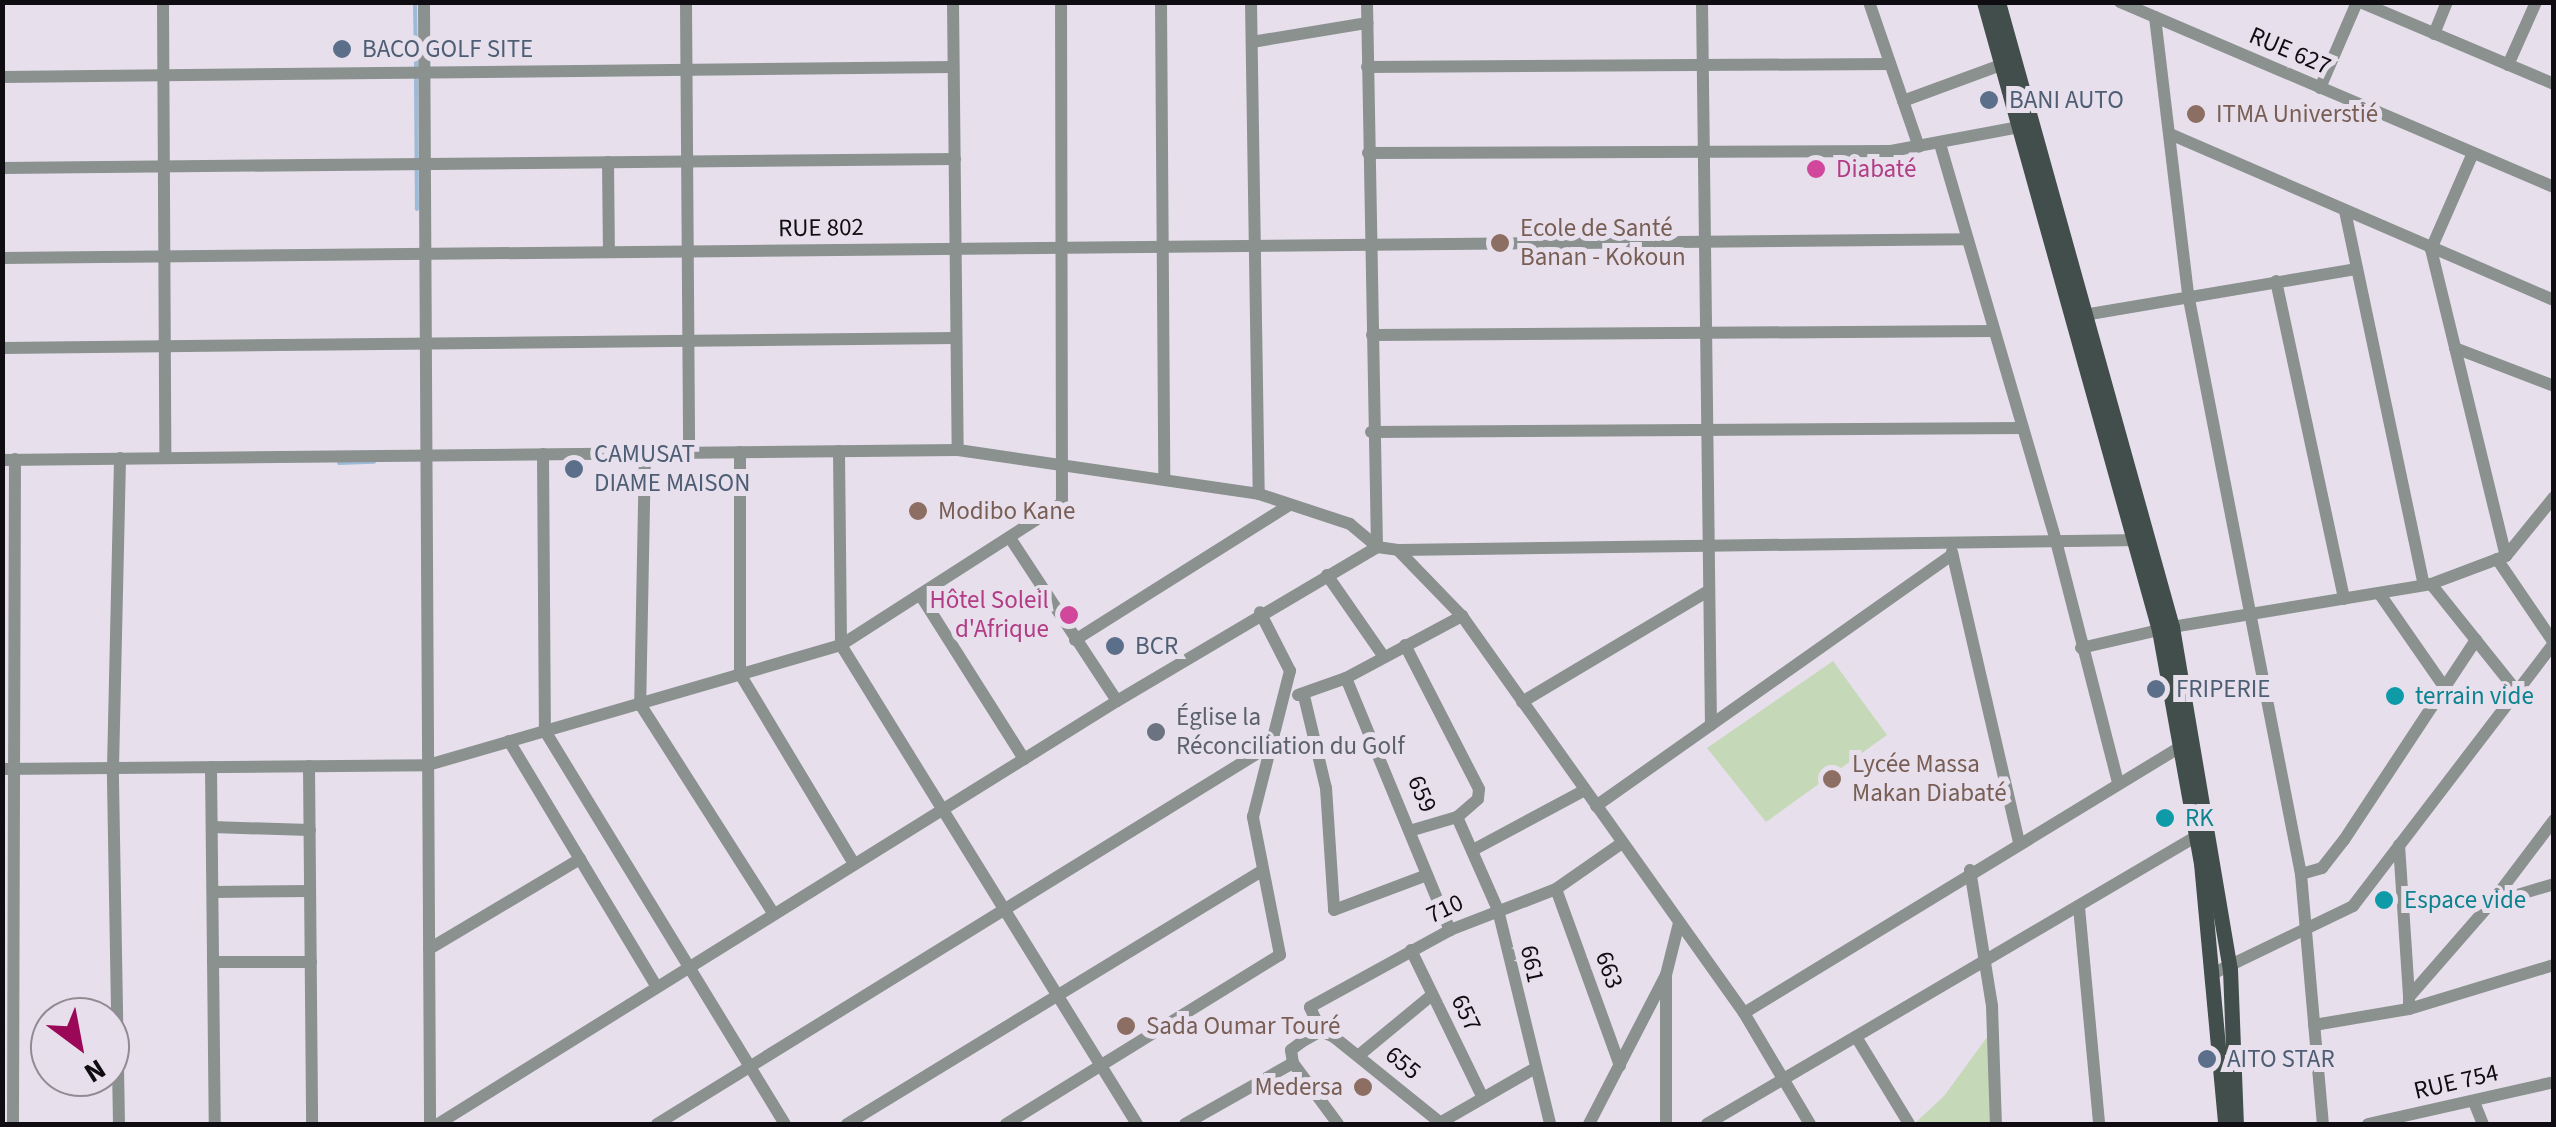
<!DOCTYPE html>
<html>
<head>
<meta charset="utf-8">
<style>
	body { margin:0 }
	#map { position:relative; width:2556px; height:1127px; overflow:hidden; background:#e7e0ec; font-family:"Source Sans 3",sans-serif }
	div>[style] { position:absolute }
	.green>* { inset:0; background:#c5d9b9 }
	.stream>* { height:4px; margin:-2px; padding:0 2px; transform-origin:2px; border-radius:2px; background:#9cbbd8 }
	.minor>* { height:12px; margin:-6px; padding:0 6px; transform-origin:6px; border-radius:6px; background:#8a918f }
	.major>* { height:15px; margin:-7.5px; padding:0 7.5px; transform-origin:7.5px; border-radius:7.5px; background:#424e4c }
	.dots>* { width:28px; height:28px; translate:-50% -50%; box-sizing:border-box; border:5px solid #e7e0ec; border-radius:50% }
	span { translate:-50% -50%; white-space:nowrap; text-align:center; line-height:1.15; -webkit-text-stroke:10px #e7e0ec; paint-order:stroke }
	.service-label { font-size:25px; color:#4e5e75 }
	.left { translate:0 -50%; text-align:left }
	.street-label { font-size:25px; color:#0f0d11 }
	.education-label { font-size:25px; color:#785e54 }
	.right { translate:-100% -50%; text-align:right }
	.hotel-label { font-size:25px; color:#b23c85 }
	.culture-label { font-size:25px; color:#0d838f }
	.worship-label { font-size:25px; color:#5b616d }
	.frame { position:absolute; inset:0; border:5px solid #0f0d11; pointer-events:none }
	.north { position:absolute; left:30px; top:997px; width:100px; height:100px; box-sizing:border-box; background:#e7e0ec; border:2px solid #918c94; border-radius:50%; rotate:148deg; font-size:28px; font-weight:700; line-height:40px; text-align:center; color:#0f0d11 }
	.north::after { content:''; display:block; margin:auto; width:35px; height:45px; background:#9b0858; clip-path:polygon(50% 0,100% 100%,50% 72%,0 100%) }
</style>
</head>
<body>
<div id="map">
	<div class="green">
		<div style="clip-path:polygon(1833px 661px,1887px 735px,1766px 822px,1707px 748px)"></div>
		<div style="clip-path:polygon(1993px 1029px,1995px 1124px,1914px 1124px,1944px 1096px)"></div>
	</div>
	<div class="stream">
		<div style="left:415px;top:2px;width:66px;rotate:89.1deg"></div>
		<div style="left:416px;top:77px;width:132px;rotate:89.6deg"></div>
		<div style="left:339px;top:463px;width:35px;rotate:-2deg"></div>
	</div>
	<div class="minor">
		<div style="left:163px;top:2px;width:456px;rotate:89.7deg"></div>
		<div style="left:424px;top:2px;width:1122px;rotate:89.69deg"></div>
		<div style="left:686px;top:2px;width:450px;rotate:89.6deg"></div>
		<div style="left:953px;top:2px;width:448px;rotate:89.4deg"></div>
		<div style="left:1161px;top:2px;width:475px;rotate:89.6deg"></div>
		<div style="left:1251px;top:2px;width:492px;rotate:89.1deg"></div>
		<div style="left:1367px;top:2px;width:545px;rotate:88.95deg"></div>
		<div style="left:1702px;top:2px;width:723px;rotate:89.29deg"></div>
		<div style="left:1869px;top:2px;width:153px;rotate:71deg"></div>
		<div style="left:2120px;top:2px;width:472px;rotate:23.1deg"></div>
		<div style="left:2360px;top:2px;width:211px;rotate:22.9deg"></div>
		<div style="left:2155px;top:17px;width:279px;rotate:83.2deg"></div>
		<div style="left:2188px;top:294px;width:591px;rotate:78.98deg"></div>
		<div style="left:2301px;top:874px;width:251px;rotate:85deg"></div>
		<div style="left:2434px;top:34px;width:35px;rotate:-68deg"></div>
		<div style="left:1252px;top:42px;width:117px;rotate:-9.4deg"></div>
		<div style="left:2508px;top:65px;width:69px;rotate:-66deg"></div>
		<div style="left:1367px;top:67px;width:523px;rotate:-0.33deg"></div>
		<div style="left:2px;top:77px;width:951px;rotate:-0.6deg"></div>
		<div style="left:2320px;top:88px;width:94px;rotate:-66.7deg"></div>
		<div style="left:1903px;top:101px;width:104px;rotate:-20.2deg"></div>
		<div style="left:2170px;top:134px;width:418px;rotate:23.4deg"></div>
		<div style="left:1940px;top:144px;width:414px;rotate:73.7deg"></div>
		<div style="left:2056px;top:541px;width:250px;rotate:75.6deg"></div>
		<div style="left:1368px;top:153px;width:523px;rotate:-0.22deg"></div>
		<div style="left:1891px;top:151px;width:136px;rotate:-10.6deg"></div>
		<div style="left:2473px;top:153px;width:105px;rotate:113.6deg"></div>
		<div style="left:2431px;top:249px;width:316px;rotate:76.3deg"></div>
		<div style="left:608px;top:162px;width:90px;rotate:89.4deg"></div>
		<div style="left:2px;top:168px;width:953px;rotate:-0.54deg"></div>
		<div style="left:2345px;top:211px;width:382px;rotate:78.1deg"></div>
		<div style="left:2px;top:258px;width:1965px;rotate:-0.55deg"></div>
		<div style="left:2276px;top:281px;width:325px;rotate:77.9deg"></div>
		<div style="left:2078px;top:316px;width:283px;rotate:-9.6deg"></div>
		<div style="left:1372px;top:335px;width:622px;rotate:-0.37deg"></div>
		<div style="left:2px;top:348px;width:954px;rotate:-0.6deg"></div>
		<div style="left:2455px;top:348px;width:106px;rotate:21deg"></div>
		<div style="left:1371px;top:432px;width:652px;rotate:-0.35deg"></div>
		<div style="left:839px;top:451px;width:194px;rotate:89.4deg"></div>
		<div style="left:841px;top:645px;width:563px;rotate:58.29deg"></div>
		<div style="left:740px;top:452px;width:222px;rotate:90deg"></div>
		<div style="left:740px;top:674px;width:222px;rotate:59deg"></div>
		<div style="left:645px;top:453px;width:251px;rotate:91.1deg"></div>
		<div style="left:640px;top:704px;width:249px;rotate:57.5deg"></div>
		<div style="left:543px;top:454px;width:277px;rotate:89.6deg"></div>
		<div style="left:545px;top:731px;width:460px;rotate:58.6deg"></div>
		<div style="left:2px;top:460px;width:956px;rotate:-0.6deg"></div>
		<div style="left:958px;top:450px;width:304px;rotate:8.3deg"></div>
		<div style="left:1259px;top:494px;width:96px;rotate:18.2deg"></div>
		<div style="left:1350px;top:524px;width:35px;rotate:40deg"></div>
		<div style="left:1377px;top:547px;width:21px;rotate:8deg"></div>
		<div style="left:1398px;top:550px;width:745px;rotate:-0.77deg"></div>
		<div style="left:1010px;top:538px;width:195px;rotate:56.7deg"></div>
		<div style="left:1398px;top:550px;width:92px;rotate:45.9deg"></div>
		<div style="left:1462px;top:616px;width:487px;rotate:54.6deg"></div>
		<div style="left:1744px;top:1013px;width:129px;rotate:59.3deg"></div>
		<div style="left:1952px;top:552px;width:298px;rotate:77deg"></div>
		<div style="left:2497px;top:559px;width:102px;rotate:55.8deg"></div>
		<div style="left:1327px;top:575px;width:100px;rotate:55.2deg"></div>
		<div style="left:2431px;top:584px;width:136px;rotate:51.3deg"></div>
		<div style="left:2379px;top:593px;width:116px;rotate:55.2deg"></div>
		<div style="left:921px;top:596px;width:193px;rotate:57.7deg"></div>
		<div style="left:2172px;top:627px;width:263px;rotate:-9.4deg"></div>
		<div style="left:2431px;top:584px;width:80px;rotate:-20.5deg"></div>
		<div style="left:2506px;top:556px;width:76px;rotate:-50.9deg"></div>
		<div style="left:1075px;top:640px;width:253px;rotate:-32.2deg"></div>
		<div style="left:1405px;top:645px;width:162px;rotate:62.8deg"></div>
		<div style="left:1479px;top:789px;width:10px;rotate:96deg"></div>
		<div style="left:1478px;top:799px;width:28px;rotate:139deg"></div>
		<div style="left:1457px;top:817px;width:46px;rotate:163.5deg"></div>
		<div style="left:2081px;top:648px;width:80px;rotate:-13deg"></div>
		<div style="left:1346px;top:678px;width:273px;rotate:67.6deg"></div>
		<div style="left:1298px;top:695px;width:51px;rotate:-19.5deg"></div>
		<div style="left:1346px;top:678px;width:132px;rotate:-28.1deg"></div>
		<div style="left:1304px;top:696px;width:95px;rotate:76.6deg"></div>
		<div style="left:1326px;top:788px;width:122px;rotate:86.2deg"></div>
		<div style="left:1334px;top:910px;width:99px;rotate:-20.6deg"></div>
		<div style="left:1522px;top:702px;width:217px;rotate:-30.8deg"></div>
		<div style="left:509px;top:741px;width:287px;rotate:59deg"></div>
		<div style="left:309px;top:766px;width:358px;rotate:89.5deg"></div>
		<div style="left:211px;top:767px;width:357px;rotate:89.4deg"></div>
		<div style="left:2px;top:769px;width:426px;rotate:-0.5deg"></div>
		<div style="left:428px;top:765px;width:430px;rotate:-16.2deg"></div>
		<div style="left:841px;top:645px;width:263px;rotate:-32.7deg"></div>
		<div style="left:1062px;top:503px;width:501px;rotate:-90.11deg"></div>
		<div style="left:1596px;top:806px;width:436px;rotate:-35.2deg"></div>
		<div style="left:1457px;top:817px;width:102px;rotate:66.2deg"></div>
		<div style="left:1498px;top:910px;width:220px;rotate:76.3deg"></div>
		<div style="left:212px;top:827px;width:98px;rotate:1.8deg"></div>
		<div style="left:2399px;top:845px;width:152px;rotate:86.2deg"></div>
		<div style="left:1473px;top:850px;width:127px;rotate:-28.2deg"></div>
		<div style="left:1970px;top:870px;width:138px;rotate:80.8deg"></div>
		<div style="left:1992px;top:1006px;width:118px;rotate:88.1deg"></div>
		<div style="left:2301px;top:874px;width:22px;rotate:-16deg"></div>
		<div style="left:2322px;top:868px;width:36px;rotate:-52deg"></div>
		<div style="left:2344px;top:840px;width:240px;rotate:-56.6deg"></div>
		<div style="left:1556px;top:889px;width:188px;rotate:70.1deg"></div>
		<div style="left:213px;top:892px;width:97px;rotate:-0.6deg"></div>
		<div style="left:2492px;top:902px;width:103px;rotate:-52.9deg"></div>
		<div style="left:2079px;top:907px;width:218px;rotate:84.7deg"></div>
		<div style="left:429px;top:949px;width:176px;rotate:-30.8deg"></div>
		<div style="left:1411px;top:950px;width:162px;rotate:64.1deg"></div>
		<div style="left:213px;top:962px;width:98px"></div>
		<div style="left:2216px;top:972px;width:152px;rotate:-25.7deg"></div>
		<div style="left:2353px;top:906px;width:331px;rotate:-52.6deg"></div>
		<div style="left:2409px;top:1009px;width:152px;rotate:-16.9deg"></div>
		<div style="left:1744px;top:1013px;width:517px;rotate:-31.38deg"></div>
		<div style="left:2314px;top:1025px;width:96px;rotate:-9.6deg"></div>
		<div style="left:2409px;top:1009px;width:12px;rotate:-90deg"></div>
		<div style="left:2409px;top:997px;width:125px;rotate:-48.9deg"></div>
		<div style="left:2491px;top:903px;width:66px;rotate:-16.8deg"></div>
		<div style="left:1321px;top:1031px;width:26px;rotate:-115deg"></div>
		<div style="left:1310px;top:1007px;width:160px;rotate:-28.8deg"></div>
		<div style="left:1450px;top:930px;width:114px;rotate:-21.1deg"></div>
		<div style="left:1556px;top:889px;width:80px;rotate:-34.9deg"></div>
		<div style="left:1858px;top:1040px;width:98px;rotate:58.7deg"></div>
		<div style="left:1358px;top:1056px;width:96px;rotate:-39.5deg"></div>
		<div style="left:1293px;top:1063px;width:13px;rotate:-99deg"></div>
		<div style="left:1291px;top:1050px;width:15px;rotate:-37deg"></div>
		<div style="left:1303px;top:1041px;width:21px;rotate:-29deg"></div>
		<div style="left:1321px;top:1031px;width:14px;rotate:25deg"></div>
		<div style="left:1334px;top:1037px;width:139px;rotate:38.9deg"></div>
		<div style="left:1293px;top:1063px;width:76px;rotate:53.6deg"></div>
		<div style="left:2474px;top:1102px;width:24px;rotate:68deg"></div>
		<div style="left:13px;top:1124px;width:665px;rotate:-89.83deg"></div>
		<div style="left:119px;top:1124px;width:356px;rotate:-91deg"></div>
		<div style="left:113px;top:768px;width:310px;rotate:-88.7deg"></div>
		<div style="left:438px;top:1124px;width:800px;rotate:-31.92deg"></div>
		<div style="left:1117px;top:701px;width:302px;rotate:-30.6deg"></div>
		<div style="left:657px;top:1124px;width:722px;rotate:-31.69deg"></div>
		<div style="left:847px;top:1124px;width:487px;rotate:-31.4deg"></div>
		<div style="left:1006px;top:1124px;width:322px;rotate:-31.7deg"></div>
		<div style="left:1280px;top:955px;width:141px;rotate:-101.1deg"></div>
		<div style="left:1253px;top:817px;width:151px;rotate:-75.8deg"></div>
		<div style="left:1290px;top:671px;width:66px;rotate:-117deg"></div>
		<div style="left:1185px;top:1124px;width:124px;rotate:-29.5deg"></div>
		<div style="left:1438px;top:1124px;width:108px;rotate:-29.9deg"></div>
		<div style="left:1589px;top:1124px;width:168px;rotate:-62.7deg"></div>
		<div style="left:1666px;top:975px;width:54px;rotate:-76deg"></div>
		<div style="left:1666px;top:1124px;width:147px;rotate:-90deg"></div>
		<div style="left:1707px;top:1124px;width:568px;rotate:-30.45deg"></div>
		<div style="left:2368px;top:1124px;width:191px;rotate:-12.7deg"></div>
	</div>
	<div class="major">
		<div style="left:1984px;top:2px;width:652px;rotate:74.43deg"></div>
		<div style="left:2159px;top:630px;width:237px;rotate:79.8deg"></div>
		<div style="left:2201px;top:863px;width:262px;rotate:84.7deg"></div>
		<div style="left:1998px;top:2px;width:649px;rotate:74.44deg"></div>
		<div style="left:2172px;top:627px;width:347px;rotate:80.4deg"></div>
		<div style="left:2230px;top:969px;width:155px;rotate:87.8deg"></div>
	</div>
	<div class="dots">
		<div style="left:342px;top:49px;background:#5c6f8a"></div>
		<div style="left:1989px;top:100px;background:#5c6f8a"></div>
		<div style="left:2196px;top:114px;background:#8d6e63"></div>
		<div style="left:1816px;top:169px;background:#d1479c"></div>
		<div style="left:1500px;top:243px;background:#8d6e63"></div>
		<div style="left:574px;top:469px;background:#5c6f8a"></div>
		<div style="left:918px;top:511px;background:#8d6e63"></div>
		<div style="left:1069px;top:615px;background:#d1479c"></div>
		<div style="left:1115px;top:646px;background:#5c6f8a"></div>
		<div style="left:2156px;top:689px;background:#5c6f8a"></div>
		<div style="left:2395px;top:696px;background:#0f9aa8"></div>
		<div style="left:1156px;top:732px;background:#6b7280"></div>
		<div style="left:1832px;top:779px;background:#8d6e63"></div>
		<div style="left:2165px;top:818px;background:#0f9aa8"></div>
		<div style="left:2384px;top:900px;background:#0f9aa8"></div>
		<div style="left:1126px;top:1026px;background:#8d6e63"></div>
		<div style="left:2207px;top:1059px;background:#5c6f8a"></div>
		<div style="left:1363px;top:1087px;background:#8d6e63"></div>
	</div>
	<div class="service-label">
		<span class="left" style="left:362px;top:49px">BACO GOLF SITE</span>
		<span class="left" style="left:2009px;top:100px">BANI AUTO</span>
		<span class="left" style="left:594px;top:469px">CAMUSAT<br>DIAME MAISON</span>
		<span class="left" style="left:1135px;top:646px">BCR</span>
		<span class="left" style="left:2176px;top:689px">FRIPERIE</span>
		<span class="left" style="left:2227px;top:1059px">AITO STAR</span>
	</div>
	<div class="street-label">
		<span style="left:2290px;top:51px;rotate:23deg">RUE 627</span>
		<span style="left:821px;top:228px;rotate:-1deg">RUE 802</span>
		<span style="left:1422px;top:794px;rotate:66deg">659</span>
		<span style="left:1445px;top:909px;rotate:-25deg">710</span>
		<span style="left:1532px;top:964px;rotate:78deg">661</span>
		<span style="left:1609px;top:970px;rotate:70deg">663</span>
		<span style="left:1466px;top:1013px;rotate:64deg">657</span>
		<span style="left:1403px;top:1063px;rotate:39deg">655</span>
		<span style="left:2456px;top:1082px;rotate:-13deg">RUE 754</span>
	</div>
	<div class="education-label">
		<span class="left" style="left:2216px;top:114px">ITMA Universtié</span>
		<span class="left" style="left:1520px;top:243px">Ecole de Santé<br>Banan - Kokoun</span>
		<span class="left" style="left:938px;top:511px">Modibo Kane</span>
		<span class="left" style="left:1852px;top:779px">Lycée Massa<br>Makan Diabaté</span>
		<span class="left" style="left:1146px;top:1026px">Sada Oumar Touré</span>
		<span class="right" style="left:1343px;top:1087px">Medersa</span>
	</div>
	<div class="hotel-label">
		<span class="left" style="left:1836px;top:169px">Diabaté</span>
		<span class="right" style="left:1049px;top:615px">Hôtel Soleil<br>d'Afrique</span>
	</div>
	<div class="culture-label">
		<span class="left" style="left:2415px;top:696px">terrain vide</span>
		<span class="left" style="left:2185px;top:818px">RK</span>
		<span class="left" style="left:2404px;top:900px">Espace vide</span>
	</div>
	<div class="worship-label">
		<span class="left" style="left:1176px;top:732px">Église la<br>Réconciliation du Golf</span>
	</div>
	<div class="frame"></div>
	<div class="north">N</div>
</div>
</body>
</html>
